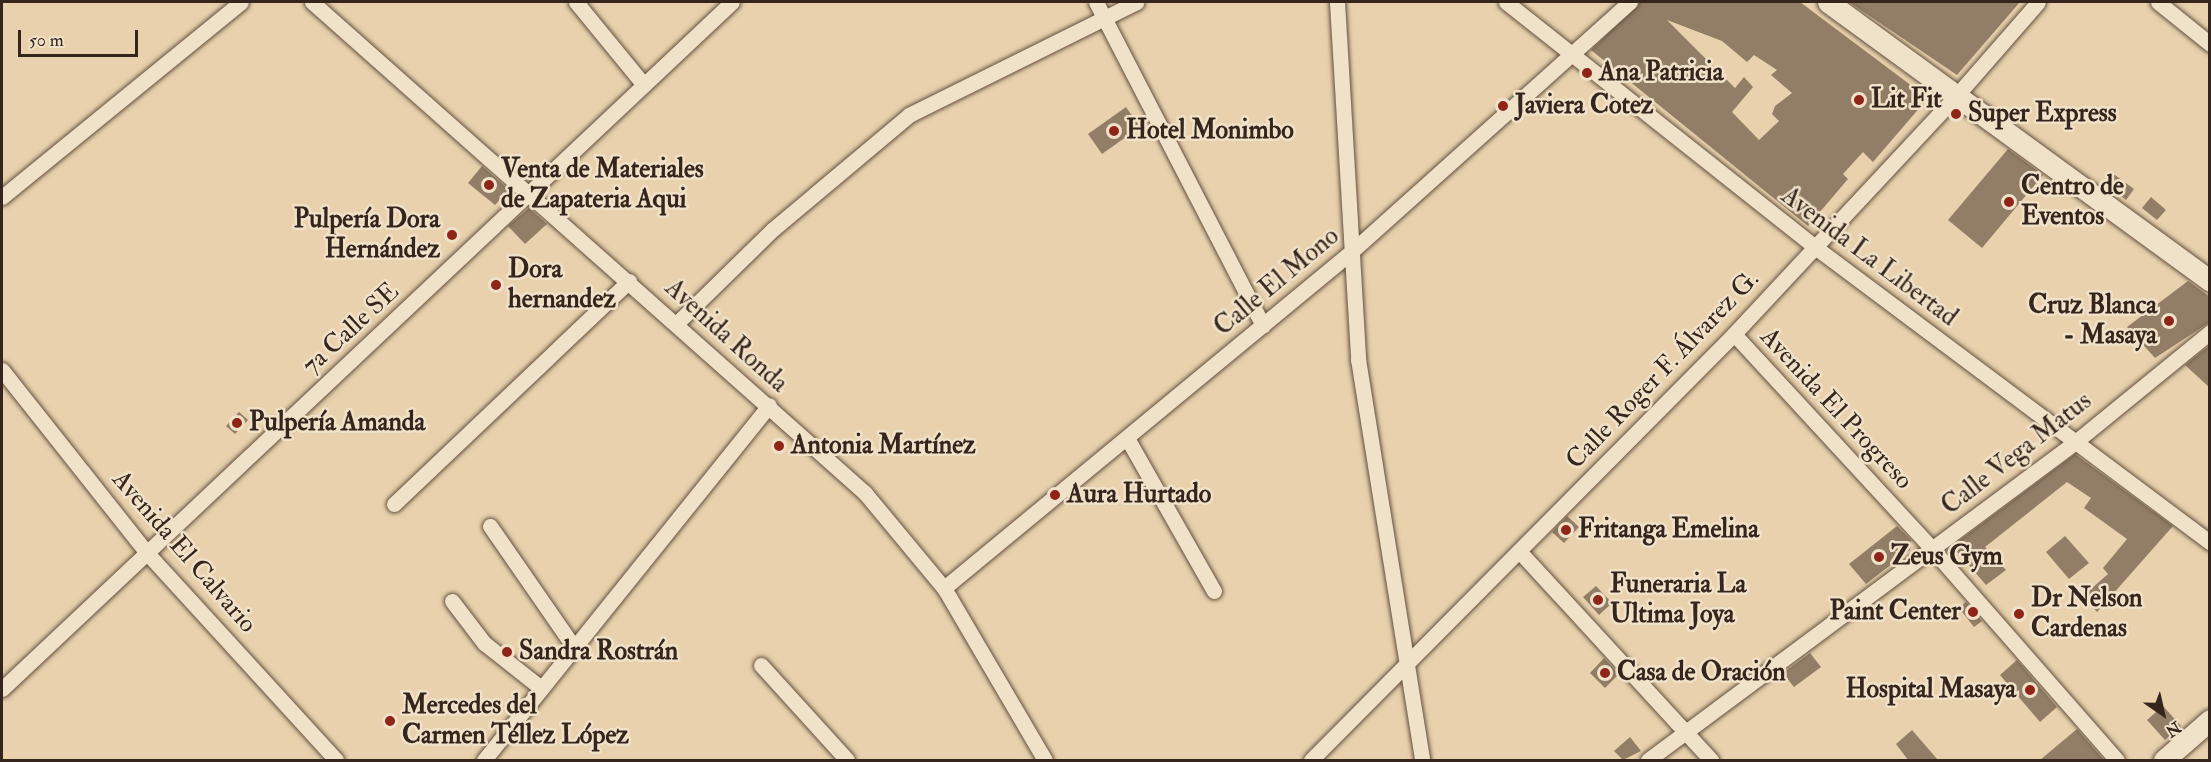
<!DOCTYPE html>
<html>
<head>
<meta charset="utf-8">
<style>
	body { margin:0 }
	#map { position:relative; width:2211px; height:762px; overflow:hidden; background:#e8d1ac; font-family:"IM FELL Double Pica",serif }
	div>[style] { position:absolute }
	.building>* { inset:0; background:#927e67 }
	.roads { filter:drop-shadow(0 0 2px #625040) drop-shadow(0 0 2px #625040) }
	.street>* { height:15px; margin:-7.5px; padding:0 7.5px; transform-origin:7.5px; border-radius:7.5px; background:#f0e1c9 }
	.secondary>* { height:21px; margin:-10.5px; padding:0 10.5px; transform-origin:10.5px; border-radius:10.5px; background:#f0e1c9 }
	.dots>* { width:16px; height:16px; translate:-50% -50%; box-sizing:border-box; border:3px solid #f0e1c9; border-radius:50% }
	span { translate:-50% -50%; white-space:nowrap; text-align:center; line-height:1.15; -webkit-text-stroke:5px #f0e1c9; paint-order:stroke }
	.poi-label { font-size:26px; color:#35251c; font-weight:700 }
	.left { translate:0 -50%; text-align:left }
	.right { translate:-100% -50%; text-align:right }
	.street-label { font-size:26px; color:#35251c }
	.frame { position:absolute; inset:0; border:3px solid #35251c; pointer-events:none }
	.north { position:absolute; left:2133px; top:684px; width:60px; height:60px; -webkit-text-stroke:4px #f0e1c9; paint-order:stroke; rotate:146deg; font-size:16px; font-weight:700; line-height:24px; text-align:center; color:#35251c }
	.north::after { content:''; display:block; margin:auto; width:21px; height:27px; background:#35251c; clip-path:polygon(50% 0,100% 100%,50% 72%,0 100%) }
	.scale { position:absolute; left:18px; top:30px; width:120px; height:27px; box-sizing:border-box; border:3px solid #35251c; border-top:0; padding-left:8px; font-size:18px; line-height:21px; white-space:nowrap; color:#35251c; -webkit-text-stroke:4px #f0e1c9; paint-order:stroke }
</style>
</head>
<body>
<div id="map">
	<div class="building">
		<div style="clip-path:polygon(evenodd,1640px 2px,1800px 2px,1928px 98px,1873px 162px,1863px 152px,1843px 174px,1848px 179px,1808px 226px,1591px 50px,1640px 2px,1667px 20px,1722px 41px,1747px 62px,1754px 55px,1777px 70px,1771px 75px,1792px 93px,1775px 106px,1772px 114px,1779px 121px,1759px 140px,1732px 112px,1753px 87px,1744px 77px,1735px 88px,1667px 20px)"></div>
		<div style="clip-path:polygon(1849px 2px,2020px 2px,1957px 75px)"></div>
		<div style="clip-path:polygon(1126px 107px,1140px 127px,1102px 154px,1088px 134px)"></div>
		<div style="clip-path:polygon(2008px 149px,2043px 175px,1982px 248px,1948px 220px)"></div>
		<div style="clip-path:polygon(482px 166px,509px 190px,495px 205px,468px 183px)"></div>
		<div style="clip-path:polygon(2112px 173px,2134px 189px,2126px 200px,2105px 183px)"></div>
		<div style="clip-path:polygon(2151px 197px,2166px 210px,2157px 220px,2142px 208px)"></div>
		<div style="clip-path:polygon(529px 208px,547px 224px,525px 244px,508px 226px)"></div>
		<div style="clip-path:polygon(2188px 281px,2210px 297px,2210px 322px,2155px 358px,2127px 327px)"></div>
		<div style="clip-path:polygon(2210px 345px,2210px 388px,2185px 365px)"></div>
		<div style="clip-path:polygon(239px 412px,248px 420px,235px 434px,226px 426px)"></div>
		<div style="clip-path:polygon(2075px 454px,2173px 526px,2097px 612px,2083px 596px,2108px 574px,2103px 568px,2127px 539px,2084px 508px,2091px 498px,2067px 482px,1985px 547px,2006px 570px,1986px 585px,1952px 546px)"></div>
		<div style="clip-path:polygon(1567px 516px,1579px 527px,1564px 543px,1552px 532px)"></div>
		<div style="clip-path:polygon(1897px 526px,1911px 540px,1910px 550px,1866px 584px,1849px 564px)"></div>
		<div style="clip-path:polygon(2065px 536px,2089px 563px,2069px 579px,2046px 552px)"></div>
		<div style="clip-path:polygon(1596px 586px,1612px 603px,1599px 615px,1583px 597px)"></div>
		<div style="clip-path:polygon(1966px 602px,1982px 621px,1974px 627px,1959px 608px)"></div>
		<div style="clip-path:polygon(1810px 653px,1821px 667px,1794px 687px,1783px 673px)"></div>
		<div style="clip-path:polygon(1604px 658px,1619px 674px,1605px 688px,1590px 673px)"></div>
		<div style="clip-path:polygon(2017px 660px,2057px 707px,2040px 722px,2000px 675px)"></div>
		<div style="clip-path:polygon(2163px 706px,2181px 726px,2165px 740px,2147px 720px)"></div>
		<div style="clip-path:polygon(2077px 729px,2104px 760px,2040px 760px)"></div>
		<div style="clip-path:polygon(1912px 730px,1938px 760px,1908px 760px,1896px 744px)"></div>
		<div style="clip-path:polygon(1630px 737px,1641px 751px,1623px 760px,1614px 751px)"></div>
	</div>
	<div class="roads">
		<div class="street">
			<div style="left:312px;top:2px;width:740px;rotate:41.6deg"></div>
			<div style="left:865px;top:493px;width:124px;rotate:50.3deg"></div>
			<div style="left:944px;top:588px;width:199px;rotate:59.6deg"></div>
			<div style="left:576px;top:2px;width:107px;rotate:50.7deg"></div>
			<div style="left:1096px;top:2px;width:364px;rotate:62.7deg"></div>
			<div style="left:1337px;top:2px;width:358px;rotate:86.6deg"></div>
			<div style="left:1358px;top:359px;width:406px;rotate:80.9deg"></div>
			<div style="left:1506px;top:2px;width:394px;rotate:38.4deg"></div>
			<div style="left:1815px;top:247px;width:493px;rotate:36.8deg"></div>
			<div style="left:2158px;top:2px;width:67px;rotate:38.9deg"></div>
			<div style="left:2px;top:197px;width:308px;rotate:-39.2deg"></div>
			<div style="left:676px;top:324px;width:134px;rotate:-44.4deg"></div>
			<div style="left:772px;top:230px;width:179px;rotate:-40deg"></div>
			<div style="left:909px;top:115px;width:254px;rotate:-26.4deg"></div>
			<div style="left:1734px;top:334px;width:294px;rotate:47.3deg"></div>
			<div style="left:1933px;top:550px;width:279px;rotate:48.8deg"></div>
			<div style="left:2px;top:370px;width:235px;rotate:51.6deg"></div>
			<div style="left:148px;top:554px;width:279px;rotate:47.6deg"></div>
			<div style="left:1127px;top:438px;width:176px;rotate:60.4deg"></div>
			<div style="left:394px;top:504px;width:324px;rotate:-43.5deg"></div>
			<div style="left:490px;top:526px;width:146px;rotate:55.3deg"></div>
			<div style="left:1519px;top:551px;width:284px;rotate:47.4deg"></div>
			<div style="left:944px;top:588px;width:528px;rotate:-39.54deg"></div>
			<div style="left:1351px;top:252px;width:375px;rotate:-41.9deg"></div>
			<div style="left:452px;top:601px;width:53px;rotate:52.7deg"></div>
			<div style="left:484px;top:643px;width:73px;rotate:38.3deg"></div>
			<div style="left:761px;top:665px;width:128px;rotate:47.8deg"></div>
			<div style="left:2px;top:689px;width:1002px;rotate:-43.26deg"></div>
			<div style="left:484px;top:760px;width:455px;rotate:-51.2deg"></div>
			<div style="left:1311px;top:760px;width:600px;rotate:-45.2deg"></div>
			<div style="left:1734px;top:334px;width:327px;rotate:-47deg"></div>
			<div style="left:1957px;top:95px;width:123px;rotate:-48.9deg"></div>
			<div style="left:1648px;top:760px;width:531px;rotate:-36.65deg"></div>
			<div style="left:2074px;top:443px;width:176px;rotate:-39.2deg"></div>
		</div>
		<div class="secondary">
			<div style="left:1828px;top:2px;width:473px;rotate:36.1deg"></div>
			<div style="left:2164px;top:760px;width:61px;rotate:-41deg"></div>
		</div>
	</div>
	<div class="dots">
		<div style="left:1587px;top:73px;background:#8f2418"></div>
		<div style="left:1859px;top:100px;background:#8f2418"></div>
		<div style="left:1503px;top:106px;background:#8f2418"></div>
		<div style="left:1956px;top:114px;background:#8f2418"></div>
		<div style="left:1114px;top:131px;background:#8f2418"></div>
		<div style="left:489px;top:185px;background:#8f2418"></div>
		<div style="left:2009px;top:202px;background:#8f2418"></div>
		<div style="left:452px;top:235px;background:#8f2418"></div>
		<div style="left:496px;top:285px;background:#8f2418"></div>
		<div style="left:2169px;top:321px;background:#8f2418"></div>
		<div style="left:237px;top:423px;background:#8f2418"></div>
		<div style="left:779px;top:446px;background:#8f2418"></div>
		<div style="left:1055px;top:495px;background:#8f2418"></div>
		<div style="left:1566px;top:530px;background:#8f2418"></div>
		<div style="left:1879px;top:557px;background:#8f2418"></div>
		<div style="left:1598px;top:600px;background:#8f2418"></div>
		<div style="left:1973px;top:612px;background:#8f2418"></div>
		<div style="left:2019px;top:614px;background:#8f2418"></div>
		<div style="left:507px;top:652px;background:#8f2418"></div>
		<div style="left:1605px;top:673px;background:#8f2418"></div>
		<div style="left:2030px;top:690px;background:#8f2418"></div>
		<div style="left:390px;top:721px;background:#8f2418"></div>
	</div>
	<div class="poi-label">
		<span class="left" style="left:1599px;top:73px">Ana Patricia</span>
		<span class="left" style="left:1871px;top:100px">Lit Fit</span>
		<span class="left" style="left:1515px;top:106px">Javiera Cotez</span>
		<span class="left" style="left:1968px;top:114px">Super Express</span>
		<span class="left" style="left:1126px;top:131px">Hotel Monimbo</span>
		<span class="left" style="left:501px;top:185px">Venta de Materiales<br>de Zapateria Aqui</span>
		<span class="left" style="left:2021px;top:202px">Centro de<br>Eventos</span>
		<span class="right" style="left:440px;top:235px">Pulpería Dora<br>Hernández</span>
		<span class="left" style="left:508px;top:285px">Dora<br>hernandez</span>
		<span class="right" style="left:2157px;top:321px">Cruz Blanca<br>- Masaya</span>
		<span class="left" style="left:249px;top:423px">Pulpería Amanda</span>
		<span class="left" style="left:791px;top:446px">Antonia Martínez</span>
		<span class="left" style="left:1067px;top:495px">Aura Hurtado</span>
		<span class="left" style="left:1578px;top:530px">Fritanga Emelina</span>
		<span class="left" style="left:1891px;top:557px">Zeus Gym</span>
		<span class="left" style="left:1610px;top:600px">Funeraria La<br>Ultima Joya</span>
		<span class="left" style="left:2031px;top:614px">Dr Nelson<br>Cardenas</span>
		<span class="right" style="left:1961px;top:612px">Paint Center</span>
		<span class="left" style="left:519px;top:652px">Sandra Rostrán</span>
		<span class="left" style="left:1617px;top:673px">Casa de Oración</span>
		<span class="right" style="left:2016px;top:690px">Hospital Masaya</span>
		<span class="left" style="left:402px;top:721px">Mercedes del<br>Carmen Téllez López</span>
	</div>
	<div class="street-label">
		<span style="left:1869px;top:257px;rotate:37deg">Avenida La Libertad</span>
		<span style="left:1277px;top:282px;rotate:-40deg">Calle El Mono</span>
		<span style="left:351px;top:329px;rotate:-43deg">7a Calle SE</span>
		<span style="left:726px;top:336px;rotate:42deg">Avenida Ronda</span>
		<span style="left:1663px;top:370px;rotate:-46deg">Calle Roger F. Álvarez G.</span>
		<span style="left:1836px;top:409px;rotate:47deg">Avenida El Progreso</span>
		<span style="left:2017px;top:454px;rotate:-38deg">Calle Vega Matus</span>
		<span style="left:184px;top:552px;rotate:49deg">Avenida El Calvario</span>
	</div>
	<div class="frame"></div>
	<div class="north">N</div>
	<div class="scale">50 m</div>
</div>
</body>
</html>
